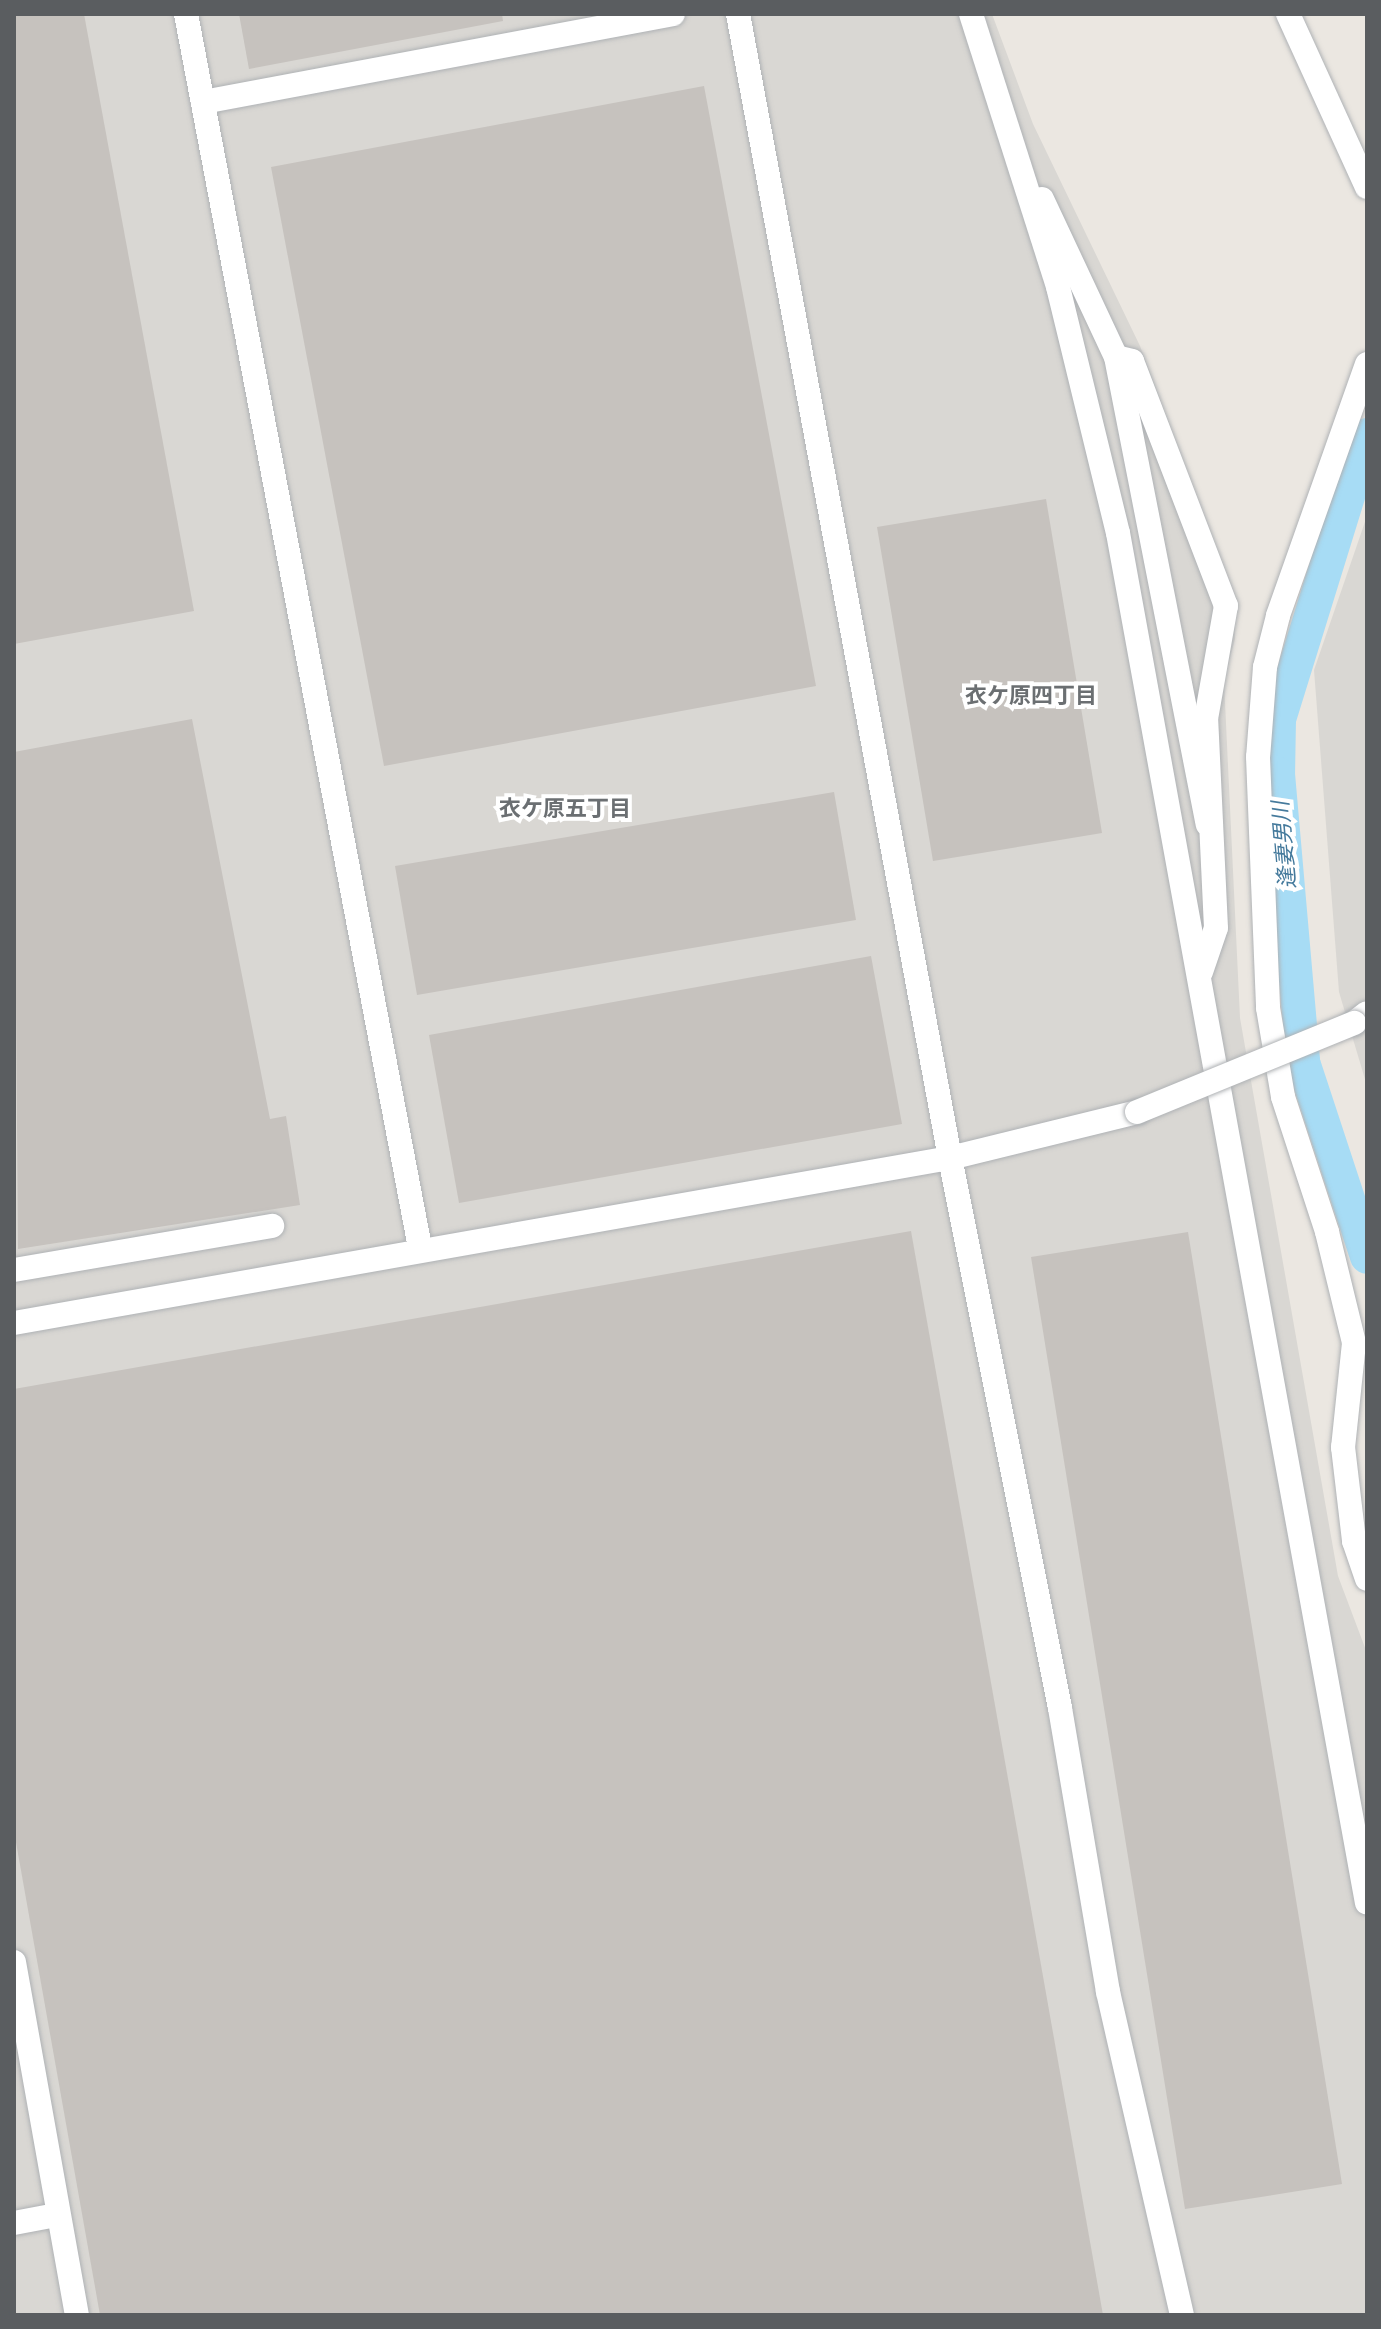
<!DOCTYPE html>
<html>
<head>
<meta charset="utf-8">
<style>
	body { margin:0 }
	#map { position:relative; width:1381px; height:2329px; overflow:hidden; background:#ebe7e1; font-family:"Titillium Web","Noto Sans JP",sans-serif }
	div>[style] { position:absolute }
	.industrial>* { inset:0; background:#d9d7d3 }
	.river>* { height:34px; margin:-17px; padding:0 17px; transform-origin:17px; border-radius:17px; background:#a7dcf5 }
	.building>* { inset:0; background:#c6c2be }
	.roads { filter:drop-shadow(0 0 2px #afb2b5) drop-shadow(0 0 2px #afb2b5) }
	.minor>* { height:24px; margin:-12px; padding:0 12px; transform-origin:12px; border-radius:12px; background:#fff }
	.bridges { filter:drop-shadow(0 0 2px #afb2b5) drop-shadow(0 0 2px #afb2b5) }
	.minor-bridge>* { height:24px; margin:-12px; padding:0 12px; transform-origin:12px; border-radius:12px; background:#fff }
	span { translate:-50% -50%; white-space:nowrap; text-align:center; line-height:1.15; -webkit-text-stroke:8px #fff; paint-order:stroke }
	.neighbourhood-label { font-size:22px; color:#6b6f72; font-weight:700 }
	.water-label { font-size:22px; color:#457a9c; font-style:italic }
	.frame { position:absolute; inset:0; border:16px solid #5a5d60; pointer-events:none }
</style>
</head>
<body>
<div id="map">
	<div class="industrial">
		<div style="clip-path:polygon(14px 14px,992px 14px,1033px 124px,1140px 346px,1235px 600px,1235px 639px,1224px 681px,1240px 1018px,1338px 1576px,1367px 1653px,1367px 2315px,14px 2315px)"></div>
		<div style="clip-path:polygon(1367px 516px,1367px 1086px,1339px 992px,1314px 670px)"></div>
	</div>
	<div class="river">
		<div style="left:1367px;top:435px;width:297px;rotate:107.2deg"></div>
		<div style="left:1279px;top:719px;width:55px;rotate:91deg"></div>
		<div style="left:1278px;top:774px;width:289px;rotate:85deg"></div>
		<div style="left:1303px;top:1062px;width:205px;rotate:71.8deg"></div>
	</div>
	<div class="building">
		<div style="clip-path:polygon(14px 14px,84px 14px,194px 611px,14px 644px)"></div>
		<div style="clip-path:polygon(239px 14px,502px 14px,503px 21px,249px 69px)"></div>
		<div style="clip-path:polygon(704px 86px,816px 686px,384px 766px,271px 167px)"></div>
		<div style="clip-path:polygon(1046px 499px,1102px 833px,933px 861px,877px 527px)"></div>
		<div style="clip-path:polygon(192px 719px,270px 1119px,286px 1116px,300px 1205px,18px 1249px,14px 752px)"></div>
		<div style="clip-path:polygon(834px 792px,856px 920px,417px 995px,395px 866px)"></div>
		<div style="clip-path:polygon(871px 956px,902px 1124px,459px 1203px,429px 1035px)"></div>
		<div style="clip-path:polygon(911px 1231px,1103px 2315px,100px 2315px,14px 1831px,14px 1389px)"></div>
		<div style="clip-path:polygon(1188px 1232px,1342px 2184px,1185px 2209px,1031px 1257px)"></div>
	</div>
	<div class="roads">
		<div class="minor">
			<div style="left:186px;top:14px;width:1256px;rotate:79.26deg"></div>
			<div style="left:738px;top:14px;width:1163px;rotate:79.5deg"></div>
			<div style="left:950px;top:1158px;width:561px;rotate:78.69deg"></div>
			<div style="left:1060px;top:1708px;width:288px;rotate:80.4deg"></div>
			<div style="left:1108px;top:1992px;width:331px;rotate:77.1deg"></div>
			<div style="left:971px;top:14px;width:287px;rotate:72.3deg"></div>
			<div style="left:1058px;top:287px;width:253px;rotate:76.3deg"></div>
			<div style="left:1118px;top:533px;width:1392px;rotate:79.7deg"></div>
			<div style="left:1288px;top:14px;width:190px;rotate:65.5deg"></div>
			<div style="left:203px;top:102px;width:478px;rotate:-10.6deg"></div>
			<div style="left:1042px;top:199px;width:174px;rotate:64.9deg"></div>
			<div style="left:1367px;top:364px;width:267px;rotate:109.5deg"></div>
			<div style="left:1278px;top:616px;width:53px;rotate:104.3deg"></div>
			<div style="left:1265px;top:667px;width:90px;rotate:94.4deg"></div>
			<div style="left:1258px;top:757px;width:251px;rotate:87.7deg"></div>
			<div style="left:1268px;top:1008px;width:90px;rotate:80.4deg"></div>
			<div style="left:1283px;top:1097px;width:142px;rotate:71.9deg"></div>
			<div style="left:1327px;top:1232px;width:114px;rotate:76.3deg"></div>
			<div style="left:1354px;top:1343px;width:105px;rotate:96deg"></div>
			<div style="left:1343px;top:1447px;width:95px;rotate:83.3deg"></div>
			<div style="left:1354px;top:1541px;width:40px;rotate:71.1deg"></div>
			<div style="left:1201px;top:972px;width:46px;rotate:-71.2deg"></div>
			<div style="left:1216px;top:928px;width:209px;rotate:-92.7deg"></div>
			<div style="left:1206px;top:719px;width:115px;rotate:-80deg"></div>
			<div style="left:1226px;top:606px;width:262px;rotate:-111deg"></div>
			<div style="left:1132px;top:361px;width:16px;rotate:-166deg"></div>
			<div style="left:1116px;top:357px;width:476px;rotate:78.9deg"></div>
			<div style="left:1354px;top:1023px;width:16px;rotate:-38deg"></div>
			<div style="left:14px;top:1270px;width:262px;rotate:-9.7deg"></div>
			<div style="left:14px;top:1323px;width:950px;rotate:-10deg"></div>
			<div style="left:950px;top:1158px;width:193px;rotate:-13.8deg"></div>
			<div style="left:14px;top:1962px;width:359px;rotate:79.9deg"></div>
			<div style="left:14px;top:2223px;width:43px;rotate:-10.8deg"></div>
		</div>
	</div>
	<div class="bridges">
		<div class="minor-bridge">
			<div style="left:1137px;top:1112px;width:235px;rotate:-22.3deg"></div>
		</div>
	</div>
	<div class="neighbourhood-label">
		<span style="left:1031px;top:696px">衣ケ原四丁目</span>
		<span style="left:565px;top:809px">衣ケ原五丁目</span>
	</div>
	<div class="water-label">
		<span style="left:1284px;top:845px;rotate:-95deg">逢妻男川</span>
	</div>
	<div class="frame"></div>
</div>
</body>
</html>
